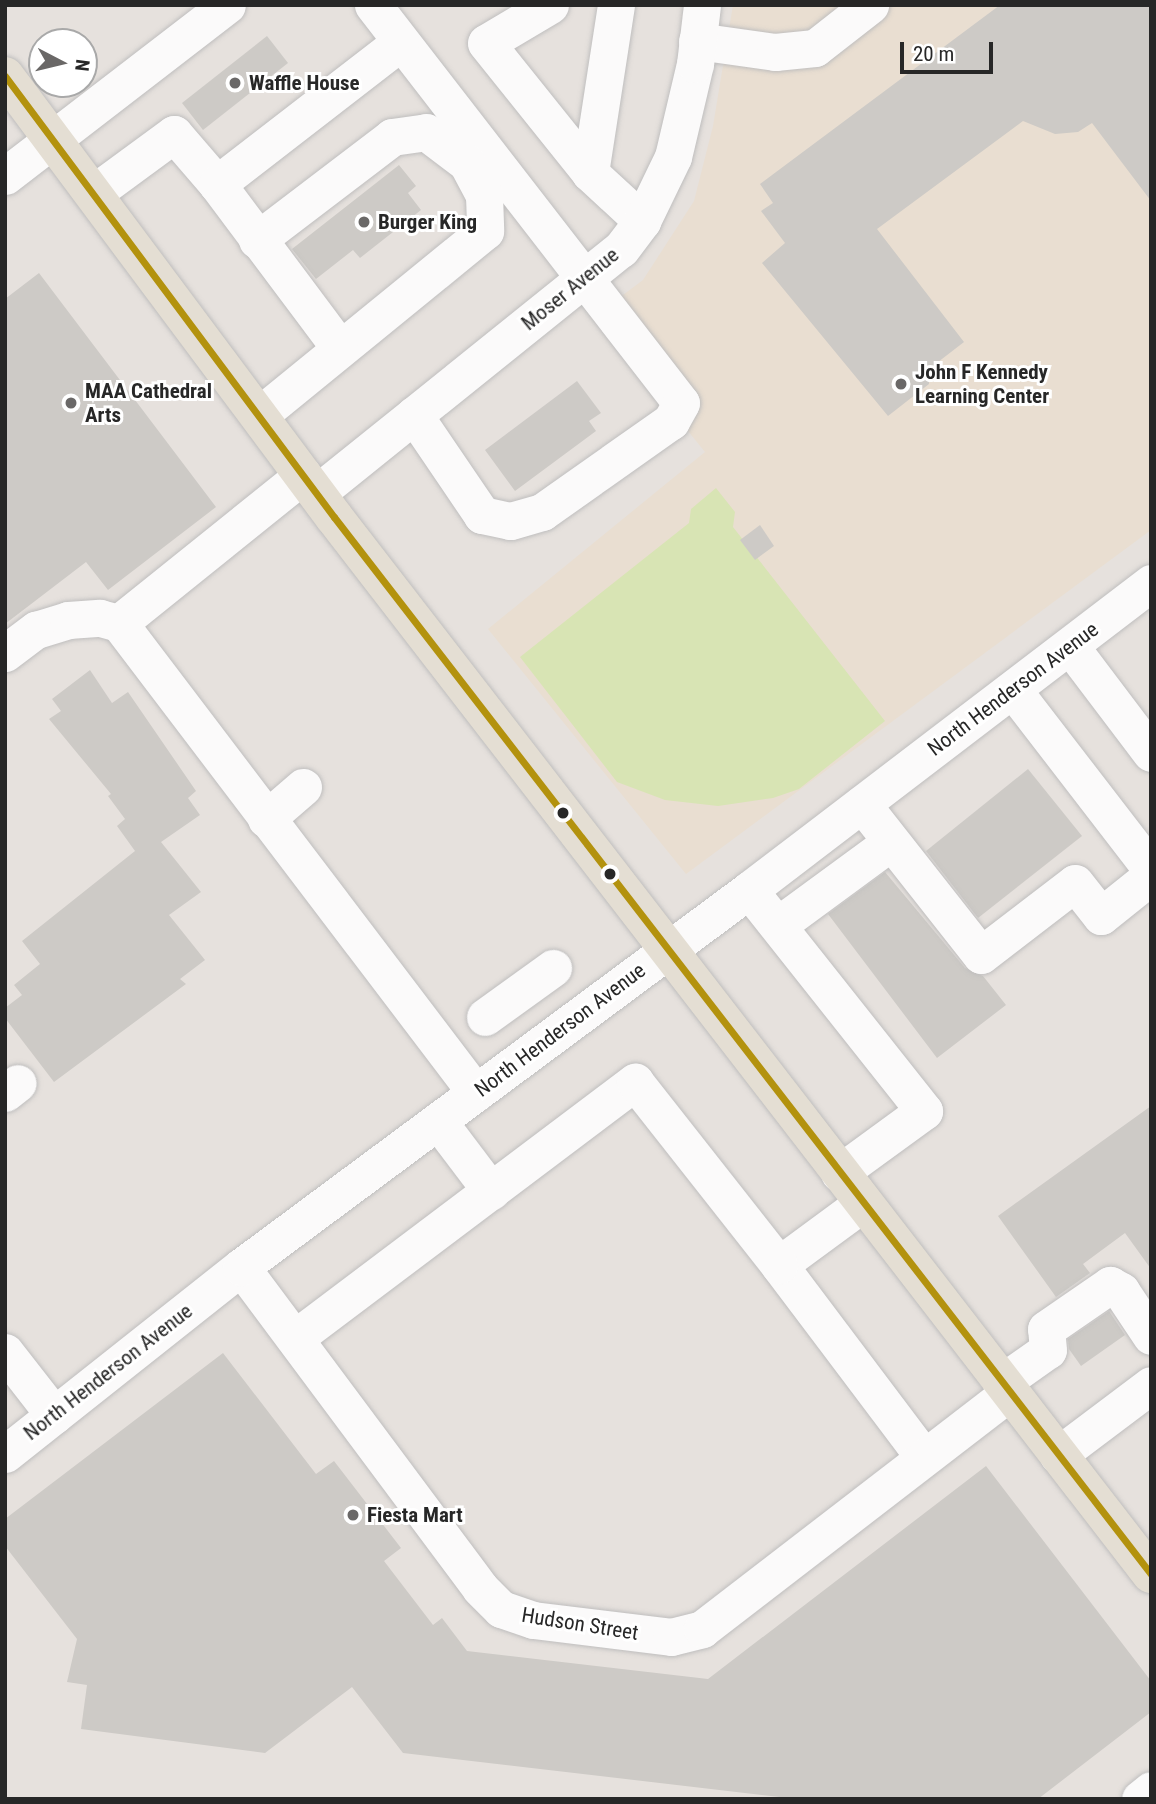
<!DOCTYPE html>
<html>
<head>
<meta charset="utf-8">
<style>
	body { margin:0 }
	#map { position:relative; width:1156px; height:1804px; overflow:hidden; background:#e6e1dd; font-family:"Roboto Condensed",sans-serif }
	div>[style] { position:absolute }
	.education>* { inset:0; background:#e9ded1 }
	.pitch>* { inset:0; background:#d8e4b4 }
	.building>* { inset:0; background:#cdcac6 }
	.roads { filter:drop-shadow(0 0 2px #bfbebe) drop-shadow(0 0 2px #bfbebe) }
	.minor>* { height:37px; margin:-18.5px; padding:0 18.5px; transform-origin:18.5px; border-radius:18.5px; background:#fbfafa }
	.major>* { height:38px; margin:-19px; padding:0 19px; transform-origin:19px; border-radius:19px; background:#e4ded3 }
	.bus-1>* { height:7px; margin:-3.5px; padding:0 3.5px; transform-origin:3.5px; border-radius:3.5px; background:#b3920e }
	.dots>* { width:19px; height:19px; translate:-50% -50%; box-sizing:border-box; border:4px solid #fff; border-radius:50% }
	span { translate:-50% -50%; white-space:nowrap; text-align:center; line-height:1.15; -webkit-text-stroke:6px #fff; paint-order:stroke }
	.poi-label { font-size:21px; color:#272727; font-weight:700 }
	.left { translate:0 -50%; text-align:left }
	.street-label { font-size:21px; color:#272727 }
	.frame { position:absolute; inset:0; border:7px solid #272727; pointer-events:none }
	.north { position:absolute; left:28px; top:28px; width:70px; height:70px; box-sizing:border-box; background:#fff; border:2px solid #a9a9a9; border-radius:50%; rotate:97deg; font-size:19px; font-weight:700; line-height:28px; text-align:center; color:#272727 }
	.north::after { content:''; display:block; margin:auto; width:24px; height:32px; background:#6a6867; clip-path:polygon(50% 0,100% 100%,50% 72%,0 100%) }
	.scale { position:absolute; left:900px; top:42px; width:93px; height:32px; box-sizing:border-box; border:4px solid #272727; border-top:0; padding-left:9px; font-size:21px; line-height:24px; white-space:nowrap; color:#272727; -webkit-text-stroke:5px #fff; paint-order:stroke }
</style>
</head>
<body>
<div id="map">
	<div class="education">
		<div style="clip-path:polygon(733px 5px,1151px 5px,1151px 530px,686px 874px,488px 629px,705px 452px,595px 316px,643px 280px,694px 201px,713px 126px)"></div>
	</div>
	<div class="pitch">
		<div style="clip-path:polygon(716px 488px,735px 512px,733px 527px,885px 721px,799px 789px,773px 798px,718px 806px,665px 800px,617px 782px,520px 657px,689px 523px,691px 509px)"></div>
	</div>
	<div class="building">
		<div style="clip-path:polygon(1000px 5px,1151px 5px,1151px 201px,1092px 123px,1078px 132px,1055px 134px,1023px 121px,877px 229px,964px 342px,929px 369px,929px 384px,888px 416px,762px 263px,785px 243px,761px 211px,773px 203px,760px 184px)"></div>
		<div style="clip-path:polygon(267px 36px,288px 63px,203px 130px,182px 103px)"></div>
		<div style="clip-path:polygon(399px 165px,416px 186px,408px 193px,421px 210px,360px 258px,353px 250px,316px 279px,292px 249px)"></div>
		<div style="clip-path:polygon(39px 273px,216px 507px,108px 590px,86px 562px,5px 624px,5px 299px)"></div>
		<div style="clip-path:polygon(577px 381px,601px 413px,589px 421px,596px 431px,515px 491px,485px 450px)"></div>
		<div style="clip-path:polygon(760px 525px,774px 546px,755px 560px,740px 540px)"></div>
		<div style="clip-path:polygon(90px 670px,112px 703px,128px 692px,196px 791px,188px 798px,200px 815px,161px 842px,201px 892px,169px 915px,205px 960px,180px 979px,186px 984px,54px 1082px,5px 1018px,5px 1008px,22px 995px,14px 985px,40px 964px,22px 941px,135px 851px,117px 826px,125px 819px,108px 796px,111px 794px,49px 719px,61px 711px,52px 699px)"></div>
		<div style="clip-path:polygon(1028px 769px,1082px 836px,978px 918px,926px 851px)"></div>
		<div style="clip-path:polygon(885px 872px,965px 968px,983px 976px,1006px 1005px,937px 1058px,828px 914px)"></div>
		<div style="clip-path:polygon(1151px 1106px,1151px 1269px,1125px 1233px,1083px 1264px,1090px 1273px,1056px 1297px,998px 1216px)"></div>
		<div style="clip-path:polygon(1109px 1311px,1125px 1335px,1081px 1366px,1069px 1349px,1068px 1339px)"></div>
		<div style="clip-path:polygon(223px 1353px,316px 1474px,334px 1461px,401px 1548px,384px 1561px,433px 1625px,442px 1618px,467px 1651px,708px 1679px,986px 1466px,1151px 1681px,1151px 1712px,1038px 1799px,797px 1799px,403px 1753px,352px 1687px,265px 1753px,81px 1729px,87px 1685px,67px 1682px,77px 1639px,5px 1546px,5px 1519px)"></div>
	</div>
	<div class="roads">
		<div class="minor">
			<div style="left:373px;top:5px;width:503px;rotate:52.26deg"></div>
			<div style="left:681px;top:403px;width:21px;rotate:119deg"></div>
			<div style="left:671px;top:421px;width:158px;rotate:144.8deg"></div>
			<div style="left:542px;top:512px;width:33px;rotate:164deg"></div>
			<div style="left:510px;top:521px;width:29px;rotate:-168deg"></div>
			<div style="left:482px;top:515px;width:121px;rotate:-124.2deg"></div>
			<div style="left:550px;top:5px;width:74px;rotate:149.3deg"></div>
			<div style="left:486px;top:43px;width:166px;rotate:51.3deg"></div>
			<div style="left:616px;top:5px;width:170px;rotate:98.8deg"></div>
			<div style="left:590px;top:173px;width:71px;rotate:42.7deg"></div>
			<div style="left:697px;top:41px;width:79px;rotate:8deg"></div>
			<div style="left:775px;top:52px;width:40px;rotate:-5.7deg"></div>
			<div style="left:815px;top:48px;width:70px;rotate:-38deg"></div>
			<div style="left:5px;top:176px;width:280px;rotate:-37.6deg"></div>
			<div style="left:95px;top:192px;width:98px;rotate:-36.3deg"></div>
			<div style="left:174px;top:134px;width:66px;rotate:49.3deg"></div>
			<div style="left:257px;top:240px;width:170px;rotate:-37.3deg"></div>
			<div style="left:392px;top:137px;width:34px;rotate:-8deg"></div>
			<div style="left:426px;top:132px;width:51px;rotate:37.1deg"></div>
			<div style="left:467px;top:163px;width:36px;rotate:62deg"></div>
			<div style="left:484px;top:195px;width:36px;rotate:88deg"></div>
			<div style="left:485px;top:231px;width:291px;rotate:140.8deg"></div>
			<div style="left:339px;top:347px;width:204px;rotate:-126.8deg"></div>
			<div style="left:217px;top:184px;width:232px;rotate:-37.7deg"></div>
			<div style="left:317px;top:493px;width:390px;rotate:-38.8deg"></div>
			<div style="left:621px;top:249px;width:35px;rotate:-53deg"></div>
			<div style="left:642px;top:221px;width:71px;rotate:-64.2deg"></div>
			<div style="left:673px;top:157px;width:96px;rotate:-76.7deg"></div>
			<div style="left:695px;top:64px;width:59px;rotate:-83.2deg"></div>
			<div style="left:119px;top:623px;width:236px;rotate:-38.8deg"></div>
			<div style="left:1070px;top:646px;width:134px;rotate:52.9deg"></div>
			<div style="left:5px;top:653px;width:39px;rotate:-37deg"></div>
			<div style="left:36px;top:630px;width:34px;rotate:-17deg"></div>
			<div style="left:68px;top:620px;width:32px;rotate:-4deg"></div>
			<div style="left:100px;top:618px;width:20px;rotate:15deg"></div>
			<div style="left:119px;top:623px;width:590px;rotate:52.78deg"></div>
			<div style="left:1013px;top:690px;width:226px;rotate:52.4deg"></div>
			<div style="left:862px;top:804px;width:192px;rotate:51.8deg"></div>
			<div style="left:981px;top:955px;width:118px;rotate:-37.5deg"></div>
			<div style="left:1075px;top:883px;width:42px;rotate:51.8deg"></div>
			<div style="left:1101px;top:916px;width:64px;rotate:-38.7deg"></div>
			<div style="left:266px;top:819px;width:49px;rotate:-40.9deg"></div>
			<div style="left:749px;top:890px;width:282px;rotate:51.6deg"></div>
			<div style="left:924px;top:1111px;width:105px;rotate:143.9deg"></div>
			<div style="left:778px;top:925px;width:140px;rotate:-36.3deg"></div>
			<div style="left:485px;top:1017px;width:84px;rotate:-35.8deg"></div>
			<div style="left:5px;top:1093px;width:16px;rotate:-38deg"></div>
			<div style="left:438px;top:1121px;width:88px;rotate:52.9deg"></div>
			<div style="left:863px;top:1203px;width:104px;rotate:143.6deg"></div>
			<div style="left:779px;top:1265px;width:239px;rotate:53deg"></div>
			<div style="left:241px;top:1267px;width:400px;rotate:53.3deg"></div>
			<div style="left:480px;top:1588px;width:30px;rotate:45deg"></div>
			<div style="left:501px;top:1609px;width:34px;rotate:19deg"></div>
			<div style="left:533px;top:1620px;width:139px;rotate:7deg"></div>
			<div style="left:671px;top:1637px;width:32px;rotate:-14deg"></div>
			<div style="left:702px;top:1629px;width:387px;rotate:-37.6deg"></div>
			<div style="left:295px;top:1338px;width:426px;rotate:-37deg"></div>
			<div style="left:635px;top:1082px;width:233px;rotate:51.8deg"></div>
			<div style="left:5px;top:1352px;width:80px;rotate:52.1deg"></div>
			<div style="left:1001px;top:1383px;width:57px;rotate:-35.1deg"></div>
			<div style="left:1048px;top:1350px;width:21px;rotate:-95deg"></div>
			<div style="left:1046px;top:1329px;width:78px;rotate:-34.5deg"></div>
			<div style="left:1110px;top:1285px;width:13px;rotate:29deg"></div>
			<div style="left:1121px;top:1291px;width:54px;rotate:56.3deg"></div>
			<div style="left:5px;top:1454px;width:301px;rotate:-38.4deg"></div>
			<div style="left:241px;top:1267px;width:633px;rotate:-36.58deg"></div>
			<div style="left:749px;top:890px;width:506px;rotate:-37.37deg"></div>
			<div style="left:1058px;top:1455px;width:116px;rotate:-37deg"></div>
			<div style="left:1140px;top:1799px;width:14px;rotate:-39deg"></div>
		</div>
		<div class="major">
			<div style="left:5px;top:76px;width:550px;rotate:53.28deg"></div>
			<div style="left:334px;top:517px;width:1336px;rotate:52.3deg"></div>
		</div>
	</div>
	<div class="bus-1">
		<div style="left:5px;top:76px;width:550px;rotate:53.28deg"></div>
		<div style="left:334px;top:517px;width:1336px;rotate:52.3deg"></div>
	</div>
	<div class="dots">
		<div style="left:235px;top:83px;background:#6a6867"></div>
		<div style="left:364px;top:222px;background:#6a6867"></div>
		<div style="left:901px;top:384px;background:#6a6867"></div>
		<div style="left:71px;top:403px;background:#6a6867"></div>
		<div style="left:563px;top:813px;background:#272727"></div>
		<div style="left:610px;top:874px;background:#272727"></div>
		<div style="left:353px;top:1515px;background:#6a6867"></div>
	</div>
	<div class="poi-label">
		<span class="left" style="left:249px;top:83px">Waffle House</span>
		<span class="left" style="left:378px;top:222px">Burger King</span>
		<span class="left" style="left:915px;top:384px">John F Kennedy<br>Learning Center</span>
		<span class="left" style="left:85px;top:403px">MAA Cathedral<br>Arts</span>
		<span class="left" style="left:367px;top:1515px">Fiesta Mart</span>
	</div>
	<div class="street-label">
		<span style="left:570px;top:289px;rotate:-39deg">Moser Avenue</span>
		<span style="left:1013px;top:689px;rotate:-37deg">North Henderson Avenue</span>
		<span style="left:560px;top:1030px;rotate:-37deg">North Henderson Avenue</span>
		<span style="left:108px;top:1372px;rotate:-38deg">North Henderson Avenue</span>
		<span style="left:580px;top:1624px;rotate:9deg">Hudson Street</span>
	</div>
	<div class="frame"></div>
	<div class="north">N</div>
	<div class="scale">20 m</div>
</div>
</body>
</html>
